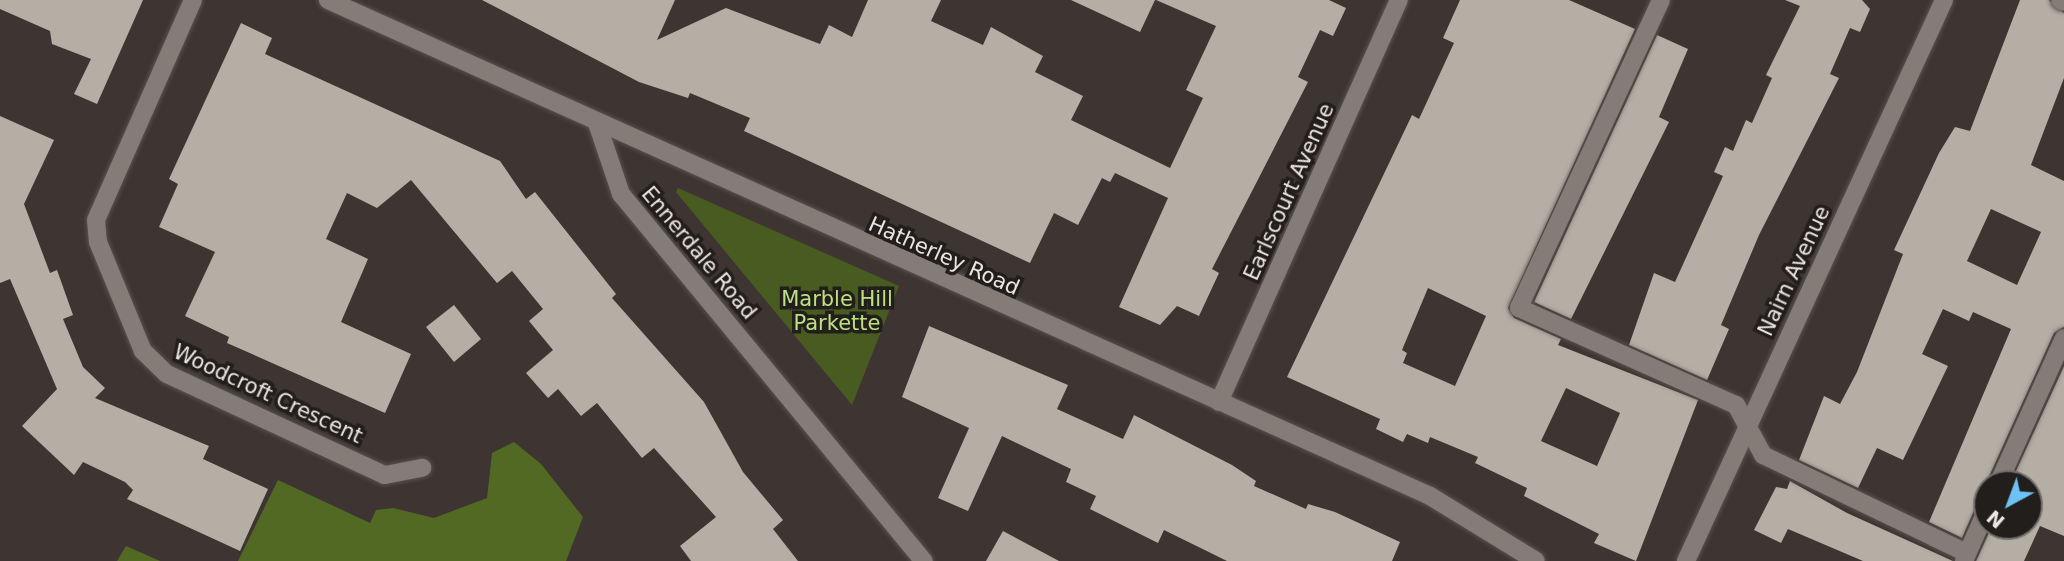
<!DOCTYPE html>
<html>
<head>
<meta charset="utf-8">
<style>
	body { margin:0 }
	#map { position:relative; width:2064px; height:561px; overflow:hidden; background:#3e3532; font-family:"DejaVu Sans",sans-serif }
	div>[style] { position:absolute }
	.green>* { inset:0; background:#485b21 }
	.forest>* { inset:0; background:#526924 }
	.building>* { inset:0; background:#b4aea5 }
	.roads { filter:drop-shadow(0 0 2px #58514e) drop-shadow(0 0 2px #58514e) }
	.minor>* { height:18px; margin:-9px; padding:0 9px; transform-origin:9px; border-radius:9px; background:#857b77 }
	span { translate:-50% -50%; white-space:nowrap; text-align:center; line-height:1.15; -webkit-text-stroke:7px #221e1c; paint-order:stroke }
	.street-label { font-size:21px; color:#ebe5e3 }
	.park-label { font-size:21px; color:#bde080 }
	.north { position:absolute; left:1973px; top:470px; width:70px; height:70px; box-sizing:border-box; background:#221e1c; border:2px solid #726e6c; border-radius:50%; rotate:221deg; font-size:19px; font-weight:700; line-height:28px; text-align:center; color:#ebe5e3 }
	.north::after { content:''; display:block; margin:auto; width:24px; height:32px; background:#6dc2f3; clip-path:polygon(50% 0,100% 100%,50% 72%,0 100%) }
</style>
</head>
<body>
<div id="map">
	<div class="green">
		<div style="clip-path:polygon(678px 188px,899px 286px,852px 405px,676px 192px)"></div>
	</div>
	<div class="forest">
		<div style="clip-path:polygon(514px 442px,541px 464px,583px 517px,566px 561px,238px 561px,278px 480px,370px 523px,376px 510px,393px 508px,434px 518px,487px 498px,492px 453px)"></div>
		<div style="clip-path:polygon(126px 546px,160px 561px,117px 561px)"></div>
	</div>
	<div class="building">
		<div style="clip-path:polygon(0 0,143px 0,97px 104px,74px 94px,91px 59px,52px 44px,50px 31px,0 9px)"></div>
		<div style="clip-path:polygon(482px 0,675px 0,657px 40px,726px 8px,820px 44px,829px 25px,852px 37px,868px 0,941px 0,931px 21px,983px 45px,991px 27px,1043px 56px,1035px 72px,1083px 96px,1071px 120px,1170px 168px,1203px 98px,1186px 90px,1216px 26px,1156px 0,1329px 0,1346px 8px,1333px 36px,1320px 30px,1298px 77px,1308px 82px,1212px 269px,1219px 273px,1199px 316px,1177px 306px,1160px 325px,1119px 307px,1168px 198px,1115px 173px,1110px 182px,1102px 178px,1078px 225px,1054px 213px,1030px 263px,744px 131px,750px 118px,690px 93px,688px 98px,639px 82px)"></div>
		<div style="clip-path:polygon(1071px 0,1155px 0,1140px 32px)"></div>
		<div style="clip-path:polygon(evenodd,1460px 0,1569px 0,1635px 29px,1508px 308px,1514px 318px,1561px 339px,1558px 345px,1698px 400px,1636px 561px,1594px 543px,1599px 534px,1524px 496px,1527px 488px,1475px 463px,1478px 457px,1430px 437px,1428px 443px,1407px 434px,1403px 442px,1376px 429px,1380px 419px,1287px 377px,1412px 115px,1419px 119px,1454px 43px,1443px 38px,1460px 0,1428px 288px,1486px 316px,1455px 386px,1403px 363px,1407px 353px,1402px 350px,1428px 288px,1460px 0,1566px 388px,1620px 413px,1597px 466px,1541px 441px,1566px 388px)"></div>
		<div style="clip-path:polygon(1785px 0,1862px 0,1870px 9px,1860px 32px,1850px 28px,1830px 74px,1839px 78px,1759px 235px,1721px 325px,1729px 329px,1707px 380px,1629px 345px,1654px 273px,1675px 282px,1723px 176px,1714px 172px,1725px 147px,1733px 151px,1746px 120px,1752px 123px,1772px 78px,1766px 75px,1800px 6px)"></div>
		<div style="clip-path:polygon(evenodd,2020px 0,2049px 0,2064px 13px,2064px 78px,2031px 165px,2064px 181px,2064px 327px,2054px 333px,1988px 479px,1987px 498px,1977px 504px,1962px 538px,1929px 522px,2011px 329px,1973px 312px,1969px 321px,1943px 309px,1922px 354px,1948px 366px,1903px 460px,1877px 448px,1858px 488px,1799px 460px,1824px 396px,1840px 404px,1857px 372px,1903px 254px,1894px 250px,1939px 153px,1955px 127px,1970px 131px,2020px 0,1991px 209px,2041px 232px,2017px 285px,1967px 261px,1991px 209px)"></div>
		<div style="clip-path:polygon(241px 23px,272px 38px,265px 54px,500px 161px,526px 199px,535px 192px,616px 294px,612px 298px,704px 402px,743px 472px,783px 520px,773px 529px,798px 561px,691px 561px,680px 546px,716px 517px,654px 448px,642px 458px,597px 403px,581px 416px,558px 389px,548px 398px,526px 373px,553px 350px,529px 321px,543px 309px,512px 271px,497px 283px,411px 180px,377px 208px,347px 193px,326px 239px,368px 259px,341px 322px,411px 354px,385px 413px,227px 343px,229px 337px,185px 316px,215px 252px,159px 227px,178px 184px,169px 179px)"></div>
		<div style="clip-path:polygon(1657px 35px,1688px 49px,1659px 117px,1669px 122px,1571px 319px,1534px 302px)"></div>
		<div style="clip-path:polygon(0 116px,54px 140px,24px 204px,50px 273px,57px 270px,73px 315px,63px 319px,83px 367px,105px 388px,95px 398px,209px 446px,203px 459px,268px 489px,240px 551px,127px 499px,133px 490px,125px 482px,83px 462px,74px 475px,22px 426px,57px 389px,10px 279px,0 283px)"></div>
		<div style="clip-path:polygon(454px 305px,481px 339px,454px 362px,426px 327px)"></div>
		<div style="clip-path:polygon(929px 326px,1068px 385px,1057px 409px,1123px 439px,1134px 415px,1232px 465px,1256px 481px,1254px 486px,1306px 509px,1308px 504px,1335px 512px,1400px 542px,1392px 561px,1227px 561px,1164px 530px,1158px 543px,1090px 509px,1096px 496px,1066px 482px,1071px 469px,1002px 436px,968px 511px,938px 498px,969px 428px,902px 397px)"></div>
		<div style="clip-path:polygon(2064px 366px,2064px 536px,2040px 526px,2024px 561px,1976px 561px,1992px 526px,2029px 526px,2029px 484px,2010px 484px)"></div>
		<div style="clip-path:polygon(1790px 481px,1847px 513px,1953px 561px,1863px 561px,1788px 529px,1781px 543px,1754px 530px,1776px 487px,1787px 489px)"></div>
		<div style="clip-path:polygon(1003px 531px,1059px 561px,986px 561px)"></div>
	</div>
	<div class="roads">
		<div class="minor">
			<div style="left:193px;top:0;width:240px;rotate:113.8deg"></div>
			<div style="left:96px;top:220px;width:22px;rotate:85deg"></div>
			<div style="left:98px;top:242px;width:118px;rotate:67.6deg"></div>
			<div style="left:143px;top:351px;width:33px;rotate:44deg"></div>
			<div style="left:167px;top:374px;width:240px;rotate:24.9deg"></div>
			<div style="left:385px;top:475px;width:38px;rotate:-11deg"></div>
			<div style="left:328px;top:0;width:1208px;rotate:24.23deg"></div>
			<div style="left:1430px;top:496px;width:124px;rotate:31.5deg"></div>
			<div style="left:1661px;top:0;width:339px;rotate:114.8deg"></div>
			<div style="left:1519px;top:308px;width:238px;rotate:24.1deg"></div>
			<div style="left:1736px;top:405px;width:57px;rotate:61.6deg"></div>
			<div style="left:1763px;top:455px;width:226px;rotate:25.7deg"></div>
			<div style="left:2060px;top:0;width:4px;rotate:27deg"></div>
			<div style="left:597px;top:123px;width:75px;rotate:71.3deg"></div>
			<div style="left:621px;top:194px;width:476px;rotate:50.5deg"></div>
			<div style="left:1219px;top:402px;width:440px;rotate:-65.9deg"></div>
			<div style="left:1998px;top:484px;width:160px;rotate:-65.7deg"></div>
			<div style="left:1686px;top:561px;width:617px;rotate:-65.3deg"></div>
			<div style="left:1964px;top:561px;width:57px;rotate:-66.1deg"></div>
		</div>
	</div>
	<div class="street-label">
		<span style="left:1289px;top:192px;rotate:-66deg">Earlscourt Avenue</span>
		<span style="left:699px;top:253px;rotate:50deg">Ennerdale Road</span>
		<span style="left:944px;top:256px;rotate:24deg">Hatherley Road</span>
		<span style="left:1794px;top:271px;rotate:-65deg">Nairn Avenue</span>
		<span style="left:268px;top:394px;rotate:25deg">Woodcroft Crescent</span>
	</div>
	<div class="park-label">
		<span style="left:837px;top:311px">Marble Hill<br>Parkette</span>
	</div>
	<div class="north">N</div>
</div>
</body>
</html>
